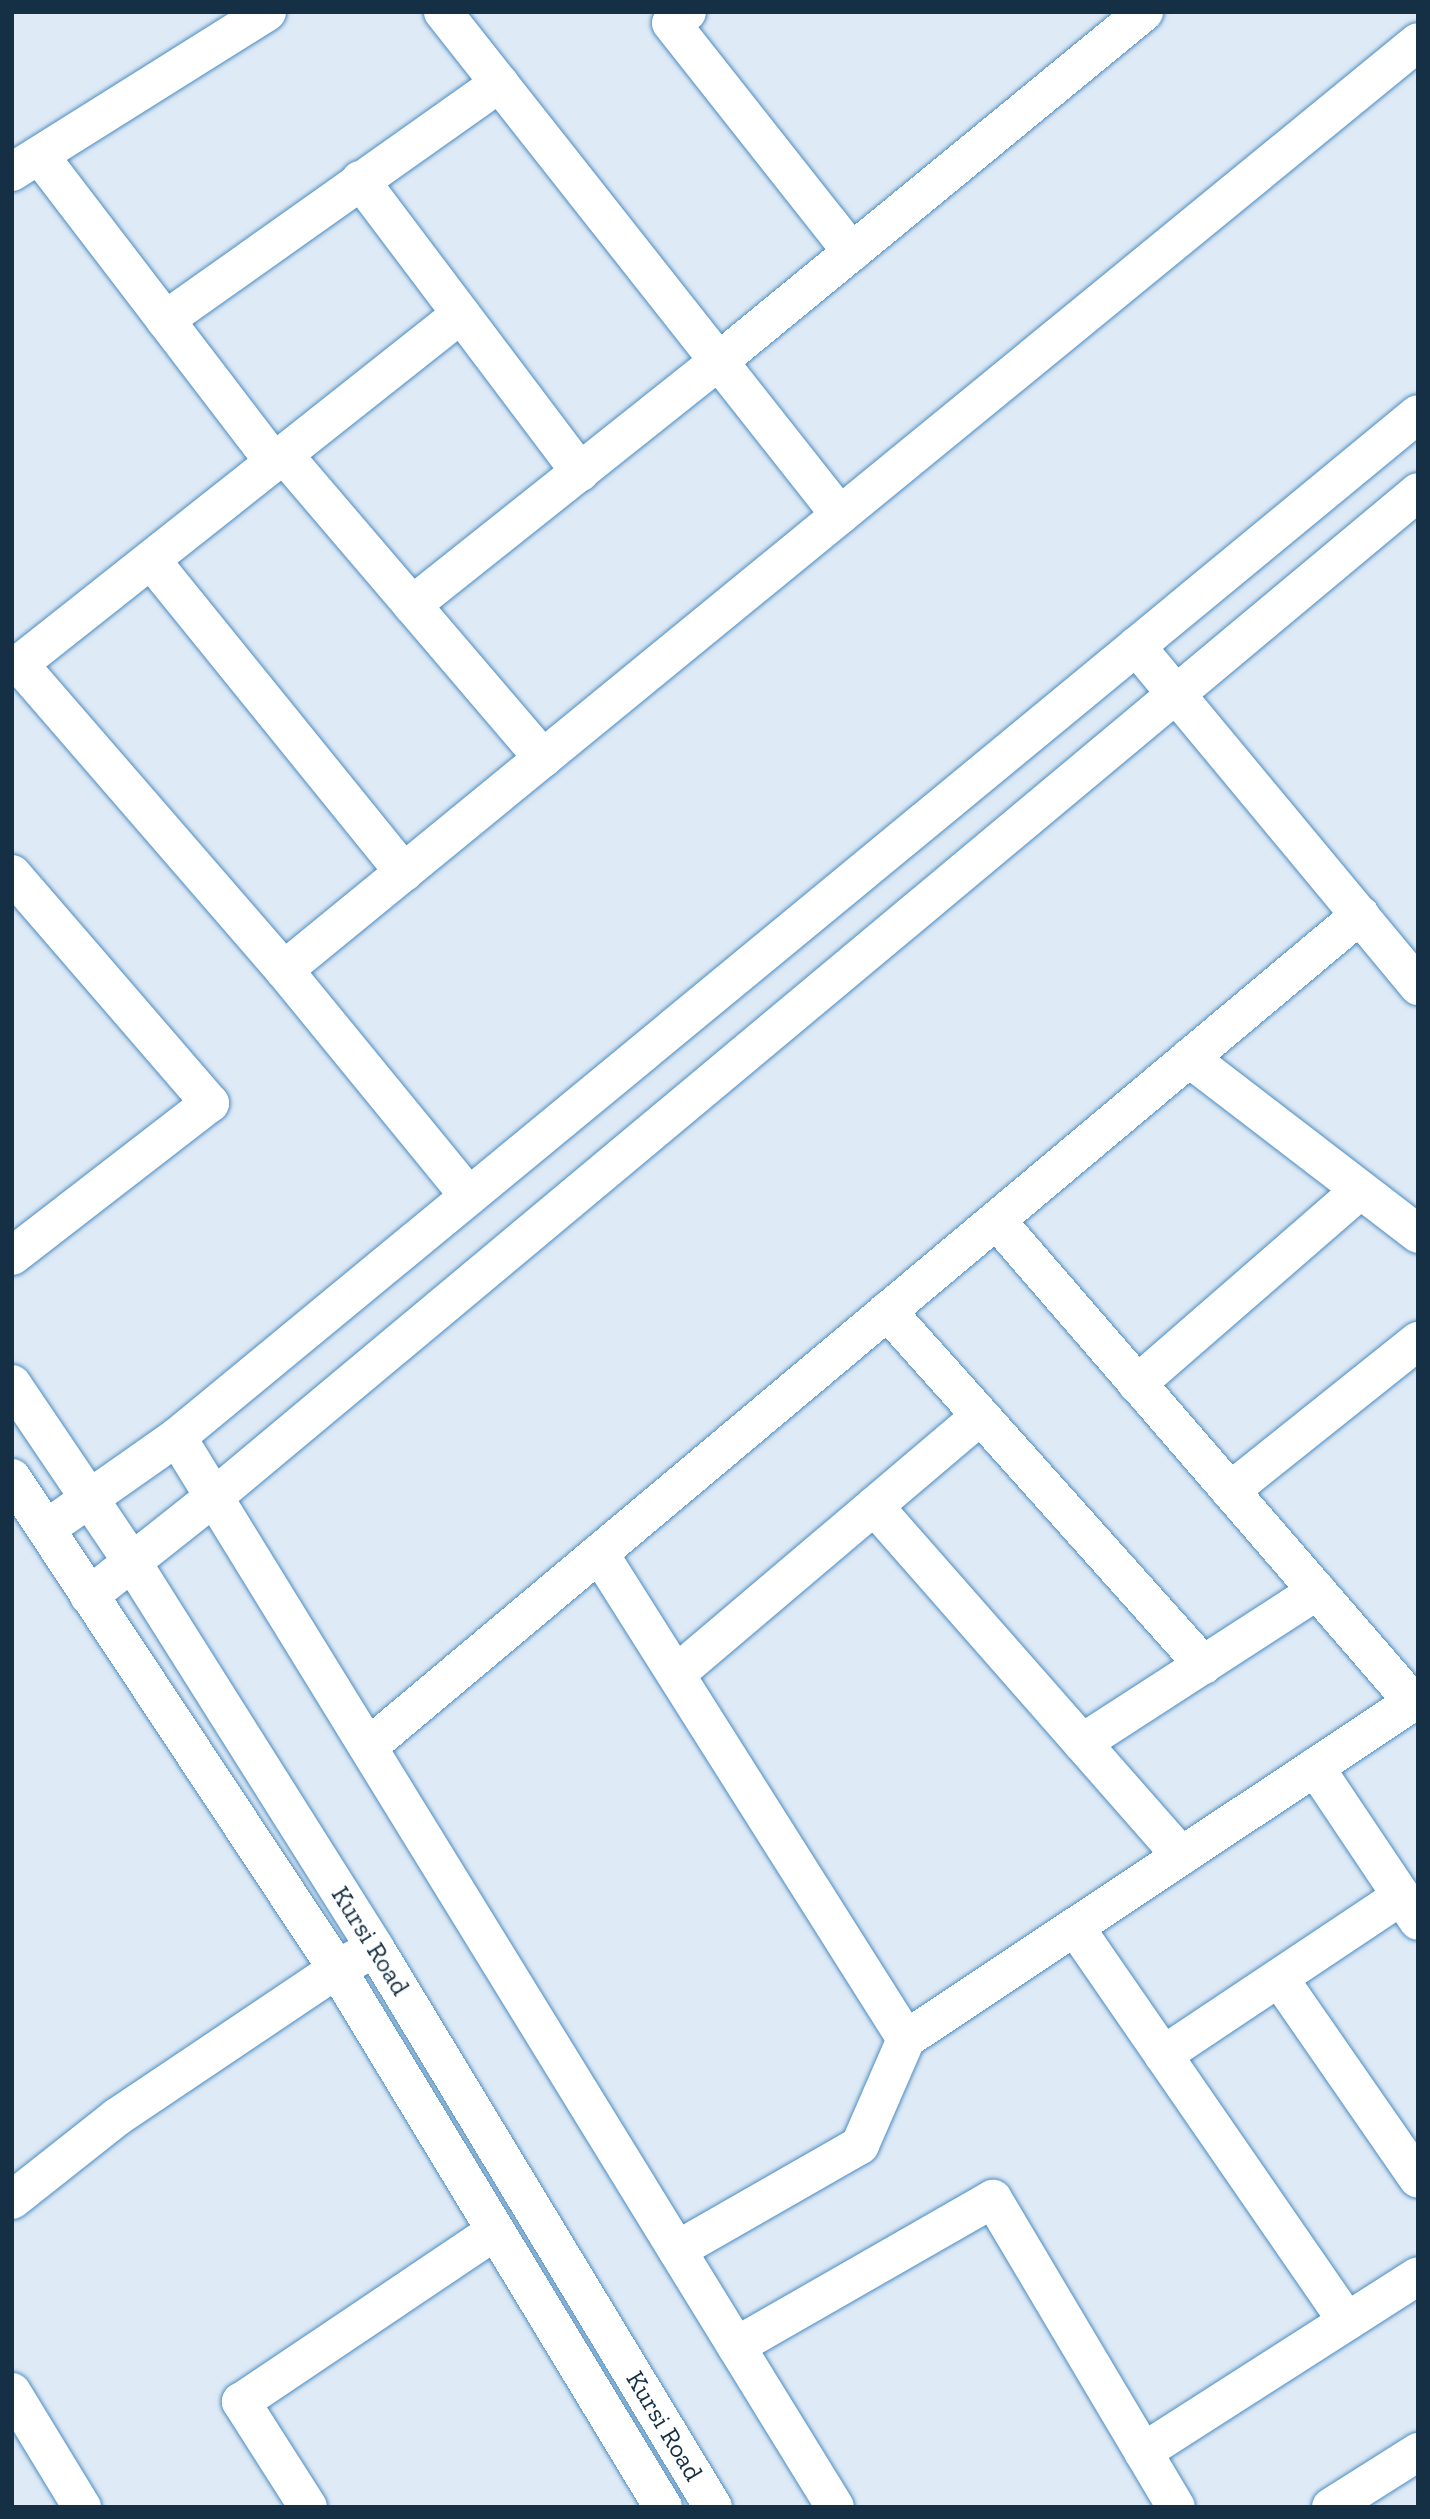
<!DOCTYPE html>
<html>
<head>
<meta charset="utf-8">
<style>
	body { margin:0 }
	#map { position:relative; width:1430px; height:2519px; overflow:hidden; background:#deeaf6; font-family:"Zilla Slab",serif }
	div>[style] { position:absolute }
	.roads { filter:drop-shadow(0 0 2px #4d8cc0) drop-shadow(0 0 2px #4d8cc0) }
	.minor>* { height:38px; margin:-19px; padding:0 19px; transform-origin:19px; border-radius:19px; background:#fff }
	.major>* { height:38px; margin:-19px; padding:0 19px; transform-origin:19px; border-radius:19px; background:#fff }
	span { translate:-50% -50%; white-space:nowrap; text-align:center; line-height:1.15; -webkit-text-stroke:5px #fff; paint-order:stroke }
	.street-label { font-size:26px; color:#152f45 }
	.frame { position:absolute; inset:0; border:14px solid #152f45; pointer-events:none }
</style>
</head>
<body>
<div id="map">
	<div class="roads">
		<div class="minor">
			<div style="left:443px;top:12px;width:641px;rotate:51.72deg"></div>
			<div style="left:687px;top:12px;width:19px;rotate:145deg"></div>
			<div style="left:671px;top:23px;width:292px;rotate:51.7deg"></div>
			<div style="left:40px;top:156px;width:385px;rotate:52.6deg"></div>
			<div style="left:12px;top:172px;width:301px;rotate:-32.1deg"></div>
			<div style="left:360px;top:180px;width:366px;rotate:53deg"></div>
			<div style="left:461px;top:314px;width:564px;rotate:141.63deg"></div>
			<div style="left:19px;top:664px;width:405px;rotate:49.1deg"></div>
			<div style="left:284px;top:970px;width:292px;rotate:50.7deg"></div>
			<div style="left:165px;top:320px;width:410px;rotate:-35.3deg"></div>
			<div style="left:284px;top:455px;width:399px;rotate:49.5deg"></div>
			<div style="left:151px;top:560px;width:402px;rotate:51deg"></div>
			<div style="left:412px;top:605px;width:392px;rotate:-38.5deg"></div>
			<div style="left:719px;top:361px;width:550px;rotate:-39.39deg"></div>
			<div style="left:1136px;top:646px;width:442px;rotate:50.3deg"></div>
			<div style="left:12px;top:874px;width:303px;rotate:49.2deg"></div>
			<div style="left:210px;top:1103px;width:250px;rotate:142.3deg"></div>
			<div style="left:284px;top:970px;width:1465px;rotate:-39.29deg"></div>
			<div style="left:1189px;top:1058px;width:289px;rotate:37.5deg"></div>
			<div style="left:887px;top:1311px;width:475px;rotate:48.2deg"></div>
			<div style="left:1137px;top:1384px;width:296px;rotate:-41deg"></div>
			<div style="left:177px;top:1437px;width:1256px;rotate:58.41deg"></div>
			<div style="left:1230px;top:1491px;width:241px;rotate:-38.6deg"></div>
			<div style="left:874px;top:1506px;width:466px;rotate:48.7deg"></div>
			<div style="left:46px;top:1529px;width:160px;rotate:-35.1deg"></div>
			<div style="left:177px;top:1437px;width:1608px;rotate:-39.5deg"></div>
			<div style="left:599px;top:1553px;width:575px;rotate:57.72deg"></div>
			<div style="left:89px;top:1596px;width:159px;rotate:-38.4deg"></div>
			<div style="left:214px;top:1497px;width:1568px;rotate:-39.85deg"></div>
			<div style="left:676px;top:1674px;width:399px;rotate:-40.3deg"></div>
			<div style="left:1082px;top:1743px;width:280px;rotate:-32.9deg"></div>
			<div style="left:368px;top:1747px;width:1295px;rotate:-39.99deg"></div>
			<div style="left:1315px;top:1767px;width:185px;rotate:56.2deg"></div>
			<div style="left:1075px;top:1927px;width:479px;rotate:55.4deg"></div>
			<div style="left:1279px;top:1978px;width:244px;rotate:55.3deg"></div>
			<div style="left:1163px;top:2055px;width:286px;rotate:-33.7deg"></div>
			<div style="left:12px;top:2200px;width:134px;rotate:-38.3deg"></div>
			<div style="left:117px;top:2117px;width:265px;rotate:-33.9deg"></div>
			<div style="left:337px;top:1969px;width:43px;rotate:-28.9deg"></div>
			<div style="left:677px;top:2250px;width:211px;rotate:-29.8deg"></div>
			<div style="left:860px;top:2145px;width:116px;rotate:-66.5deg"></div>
			<div style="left:906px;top:2039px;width:609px;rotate:-33.61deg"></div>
			<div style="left:1413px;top:1702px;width:637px;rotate:-130.86deg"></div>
			<div style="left:736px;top:2346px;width:296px;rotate:-29.8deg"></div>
			<div style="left:993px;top:2199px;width:358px;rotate:59.3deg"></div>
			<div style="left:12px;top:2392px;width:135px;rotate:58.7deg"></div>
			<div style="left:1143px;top:2452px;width:326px;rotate:-32.6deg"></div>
			<div style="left:308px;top:2507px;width:125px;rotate:-122.5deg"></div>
			<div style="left:241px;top:2402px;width:306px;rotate:-33.9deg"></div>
			<div style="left:1331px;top:2507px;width:103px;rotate:-32.3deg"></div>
		</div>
		<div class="major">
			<div style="left:12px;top:1384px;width:215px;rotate:56deg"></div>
			<div style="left:132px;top:1562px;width:456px;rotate:57.8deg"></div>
			<div style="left:375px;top:1948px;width:653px;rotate:58.84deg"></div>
			<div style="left:12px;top:1478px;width:589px;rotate:56.5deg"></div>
			<div style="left:337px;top:1969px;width:629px;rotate:58.79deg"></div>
		</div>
	</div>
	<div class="street-label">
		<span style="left:370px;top:1941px;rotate:58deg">Kursi Road</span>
		<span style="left:664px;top:2426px;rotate:59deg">Kursi Road</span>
	</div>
	<div class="frame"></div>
</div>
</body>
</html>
